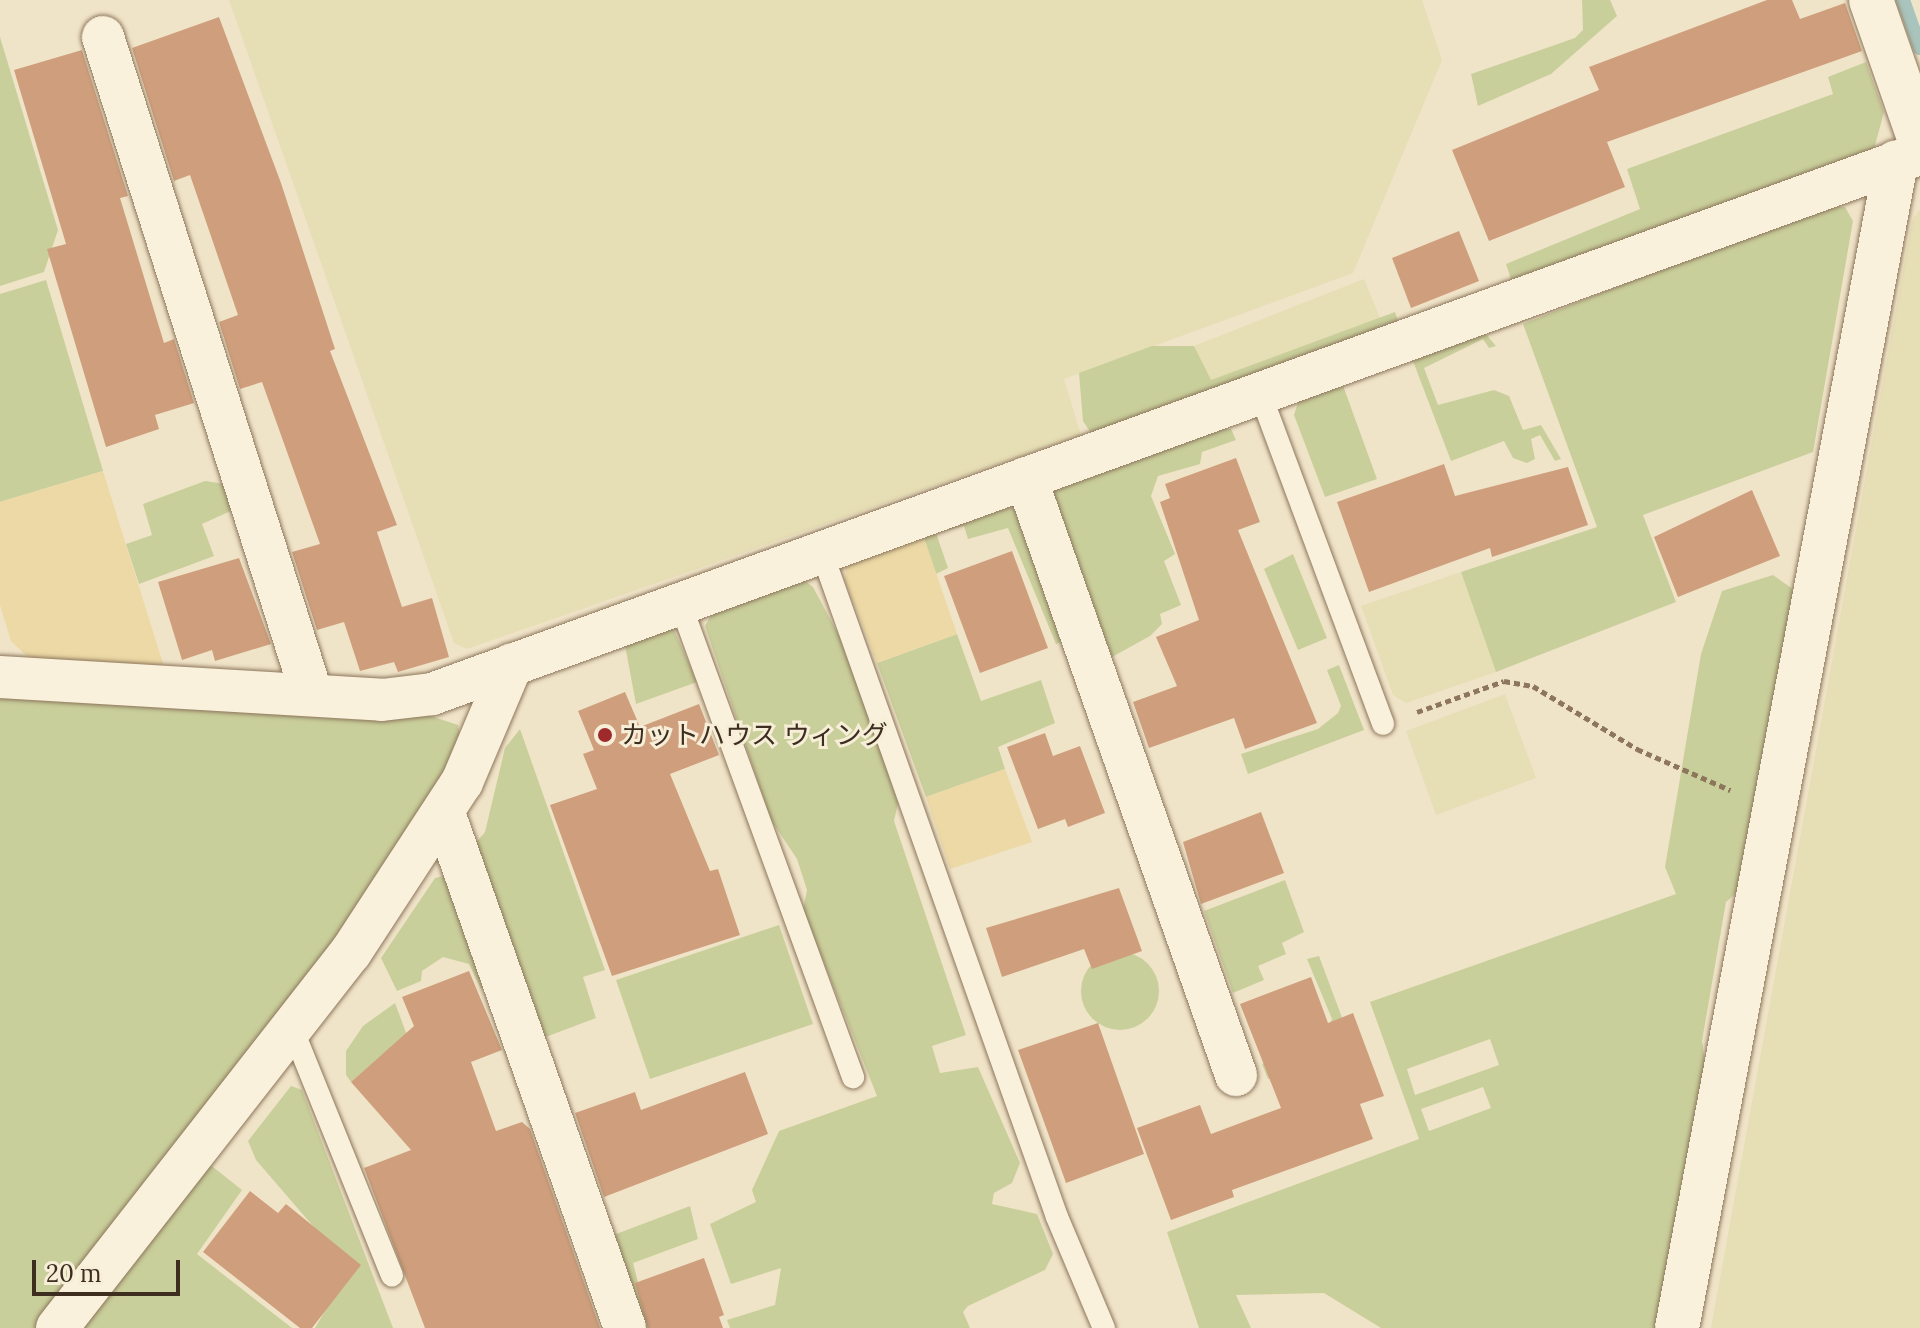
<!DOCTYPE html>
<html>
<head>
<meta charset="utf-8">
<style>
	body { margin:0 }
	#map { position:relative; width:1920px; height:1328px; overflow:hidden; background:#f0e4c8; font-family:Lora,"Noto Sans JP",serif }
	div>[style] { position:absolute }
	.farmland>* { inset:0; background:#e6deb5 }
	.green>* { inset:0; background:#c9cf9b }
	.round { border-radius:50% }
	.sand>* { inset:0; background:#ecd9a5 }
	.stream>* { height:14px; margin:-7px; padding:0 7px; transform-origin:7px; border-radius:7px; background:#a9c4bc }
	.building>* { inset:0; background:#cf9f7d }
	.path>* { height:5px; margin-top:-2.5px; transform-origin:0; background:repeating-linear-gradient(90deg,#8d765c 0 6px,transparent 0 10px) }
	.roads { filter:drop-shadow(0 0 2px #8d765c) drop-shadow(0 0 2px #8d765c) }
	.service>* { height:22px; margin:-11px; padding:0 11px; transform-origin:11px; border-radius:11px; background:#faf1dc }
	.minor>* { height:42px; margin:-21px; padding:0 21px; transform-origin:21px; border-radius:21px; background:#faf1dc }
	.tertiary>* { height:44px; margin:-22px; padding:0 22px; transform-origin:22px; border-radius:22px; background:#faf1dc }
	.dots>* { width:22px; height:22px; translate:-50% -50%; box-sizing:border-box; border:4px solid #f7eed8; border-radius:50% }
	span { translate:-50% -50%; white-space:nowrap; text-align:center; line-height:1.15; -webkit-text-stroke:6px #f7eed8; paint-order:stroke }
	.poi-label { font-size:26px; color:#3d2e20 }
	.left { translate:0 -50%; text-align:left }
	.scale { position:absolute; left:32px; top:1260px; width:148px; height:36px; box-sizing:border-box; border:4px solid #3d2e20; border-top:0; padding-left:10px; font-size:24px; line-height:28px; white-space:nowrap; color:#3d2e20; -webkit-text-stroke:6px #f7eed8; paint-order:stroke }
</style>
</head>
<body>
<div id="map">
	<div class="farmland">
		<div style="clip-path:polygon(229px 0,1422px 0,1442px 60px,1353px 273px,1064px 379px,1081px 435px,467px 649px,454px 643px)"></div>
		<div style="clip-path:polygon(1920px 209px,1920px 1328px,1711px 1328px,1912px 221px)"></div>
		<div style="clip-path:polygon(1364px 279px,1380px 318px,1210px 381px,1194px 346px)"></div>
		<div style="clip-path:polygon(1461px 572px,1496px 672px,1406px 703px,1393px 695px,1361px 606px)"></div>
		<div style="clip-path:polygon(1505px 694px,1536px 778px,1436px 815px,1406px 731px)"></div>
	</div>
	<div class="green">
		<div style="clip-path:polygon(1582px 0,1610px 0,1617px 16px,1551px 74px,1478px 106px,1471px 74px,1575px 38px,1583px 30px)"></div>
		<div style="clip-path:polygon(0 37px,58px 230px,44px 272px,0 286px)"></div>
		<div style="clip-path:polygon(1866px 62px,1884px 112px,1874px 149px,1513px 285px,1506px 264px,1640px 209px,1627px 169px,1833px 94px,1828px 77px)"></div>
		<div style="clip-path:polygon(1823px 206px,1845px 207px,1853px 221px,1813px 452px,1643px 515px,1676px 602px,1496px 672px,1461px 572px,1597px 527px,1523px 324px)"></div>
		<div style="clip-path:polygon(46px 280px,103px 471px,0 502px,0 294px)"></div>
		<div style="clip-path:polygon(1395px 312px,1398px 321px,1091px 433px,1083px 421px,1079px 373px,1152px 346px,1194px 346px,1211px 380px)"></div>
		<div style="clip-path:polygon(1485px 333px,1496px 346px,1489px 348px,1483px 339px,1424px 368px,1438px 405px,1494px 390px,1509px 396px,1523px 430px,1541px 425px,1561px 459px,1555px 461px,1540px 435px,1531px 439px,1535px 459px,1527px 463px,1513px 458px,1504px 441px,1451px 461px,1413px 361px)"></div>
		<div style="clip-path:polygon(1341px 380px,1377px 479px,1325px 497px,1294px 415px,1300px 396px)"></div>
		<div style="clip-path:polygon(1231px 429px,1236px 440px,1202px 452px,1200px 464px,1158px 476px,1151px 496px,1175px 554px,1164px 561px,1181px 605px,1160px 614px,1162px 624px,1150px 636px,1112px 657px,1051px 502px,1057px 484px,1209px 430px)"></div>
		<div style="clip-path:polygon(205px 481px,225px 484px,233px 510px,202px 524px,214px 556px,139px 584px,126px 544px,152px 535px,143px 504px)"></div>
		<div style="clip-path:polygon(1000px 503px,1018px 511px,1067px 640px,1056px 644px,1008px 528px,968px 539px,964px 526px,936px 533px,948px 568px,936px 574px,922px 532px)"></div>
		<div style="clip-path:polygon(1293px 554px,1327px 638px,1298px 650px,1264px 569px)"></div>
		<div style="clip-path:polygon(evenodd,1773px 575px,1801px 595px,1744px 886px,1726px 902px,1702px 1041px,1707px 1076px,1658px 1328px,1381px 1328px,1324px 1293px,1236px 1295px,1251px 1328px,1199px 1328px,1167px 1232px,1419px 1139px,1370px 1002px,1676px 894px,1665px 867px,1701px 654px,1722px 591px,1773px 575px,1490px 1039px,1499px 1065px,1415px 1095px,1407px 1069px,1490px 1039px,1773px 575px,1483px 1087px,1491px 1108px,1429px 1131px,1421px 1109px,1483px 1087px)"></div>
		<div style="clip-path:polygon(801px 578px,813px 587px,846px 649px,898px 803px,894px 821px,966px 1035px,932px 1046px,940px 1073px,978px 1067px,1020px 1163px,1012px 1183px,994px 1193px,992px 1204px,1037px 1214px,1053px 1254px,1045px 1270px,968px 1306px,963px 1312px,970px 1328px,730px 1328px,727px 1320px,775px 1305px,781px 1268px,731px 1284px,710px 1224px,756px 1202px,752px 1190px,779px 1131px,877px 1096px,803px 910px,807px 890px,797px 859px,771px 820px,705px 626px,716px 606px)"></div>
		<div style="clip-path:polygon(670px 621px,697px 682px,636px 704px,624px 640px)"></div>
		<div style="clip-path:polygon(957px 634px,981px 701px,1041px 680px,1055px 723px,998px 747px,1005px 769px,926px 797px,877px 663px)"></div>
		<div style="clip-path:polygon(1339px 665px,1364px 730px,1248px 774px,1241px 754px,1318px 729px,1338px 713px,1341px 706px,1327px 670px)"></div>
		<div style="clip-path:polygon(0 689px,419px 712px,458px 725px,463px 748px,435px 806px,184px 1144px,242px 1190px,197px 1254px,292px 1328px,0 1328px)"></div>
		<div style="clip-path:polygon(520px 729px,605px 970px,583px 977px,596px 1018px,543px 1038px,471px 849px,485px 832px,505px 748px)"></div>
		<div style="clip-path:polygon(444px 876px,487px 986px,481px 989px,469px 964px,443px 957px,422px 971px,421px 981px,397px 991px,381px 958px,435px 878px)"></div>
		<div style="clip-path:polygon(1285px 880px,1304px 932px,1282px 943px,1286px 954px,1258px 966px,1264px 980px,1233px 993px,1204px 911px)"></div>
		<div style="clip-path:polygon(779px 925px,813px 1024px,650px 1079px,616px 980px)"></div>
		<div class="round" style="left:1081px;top:952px;width:78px;height:78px"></div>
		<div style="clip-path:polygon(1319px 956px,1353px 1047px,1268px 1079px,1262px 1064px,1315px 1045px,1327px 1032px,1332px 1019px,1307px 959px)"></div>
		<div style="clip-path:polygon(395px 1003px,433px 1105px,383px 1054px,351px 1082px,346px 1075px,346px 1051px,363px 1026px)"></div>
		<div style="clip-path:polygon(291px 1086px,302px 1090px,393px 1328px,315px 1328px,344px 1279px,325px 1240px,256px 1160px,248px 1141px)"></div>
		<div style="clip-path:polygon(690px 1206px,698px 1239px,633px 1263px,650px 1328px,642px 1328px,611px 1236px)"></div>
	</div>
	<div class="sand">
		<div style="clip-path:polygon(103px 471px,164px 667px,34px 663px,11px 641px,0 605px,0 502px)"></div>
		<div style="clip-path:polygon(922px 532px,957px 634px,877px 663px,845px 580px,846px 563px)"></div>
		<div style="clip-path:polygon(1005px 769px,1032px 842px,950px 869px,926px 797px)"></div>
	</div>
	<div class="stream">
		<div style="left:1903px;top:0;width:51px;rotate:70.5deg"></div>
	</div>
	<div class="building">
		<div style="clip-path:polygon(1767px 0,1792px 0,1800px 19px,1845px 3px,1862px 51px,1607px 142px,1625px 187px,1489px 241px,1452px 150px,1599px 90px,1589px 67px)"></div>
		<div style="clip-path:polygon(219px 17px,281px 183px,335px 349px,330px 351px,397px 525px,377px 532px,402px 607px,432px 598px,449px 657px,398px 672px,394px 662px,360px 671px,344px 622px,317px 630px,292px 552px,320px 544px,262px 382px,240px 389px,219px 322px,238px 315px,190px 175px,174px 181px,132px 48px)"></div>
		<div style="clip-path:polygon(82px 50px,128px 196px,120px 198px,164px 343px,174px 339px,194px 403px,155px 415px,159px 429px,106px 447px,47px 249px,66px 244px,14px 70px)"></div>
		<div style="clip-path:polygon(1459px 231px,1479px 281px,1411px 308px,1392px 258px)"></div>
		<div style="clip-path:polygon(1236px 458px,1260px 522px,1238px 530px,1317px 723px,1245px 749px,1234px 718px,1149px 748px,1133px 702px,1177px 686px,1156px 637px,1199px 620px,1160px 502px,1170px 498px,1165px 484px)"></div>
		<div style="clip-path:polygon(1444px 464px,1455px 496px,1568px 467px,1588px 525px,1492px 557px,1490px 548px,1369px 592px,1337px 502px)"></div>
		<div style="clip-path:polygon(1752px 490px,1780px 556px,1678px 597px,1654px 537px)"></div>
		<div style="clip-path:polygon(1012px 551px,1048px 648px,980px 673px,944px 576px)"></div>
		<div style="clip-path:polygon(239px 558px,271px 644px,215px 661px,212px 650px,182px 660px,158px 582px)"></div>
		<div style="clip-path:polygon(625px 692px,640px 727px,699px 704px,719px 755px,670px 774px,710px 871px,718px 869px,740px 935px,612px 976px,550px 805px,597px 789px,583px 754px,594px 750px,578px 711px)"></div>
		<div style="clip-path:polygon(1045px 733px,1053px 756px,1080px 746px,1105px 813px,1068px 827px,1065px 819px,1038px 829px,1007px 747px)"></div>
		<div style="clip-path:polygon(1261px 812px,1284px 873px,1201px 904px,1183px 842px)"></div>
		<div style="clip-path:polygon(1119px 888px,1142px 951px,1092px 969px,1084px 949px,1002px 977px,986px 928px)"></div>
		<div style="clip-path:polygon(469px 971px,502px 1050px,471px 1062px,496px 1131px,522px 1122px,530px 1129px,600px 1328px,425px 1328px,364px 1168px,411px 1150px,351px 1082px,414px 1026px,402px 997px)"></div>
		<div style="clip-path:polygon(1311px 977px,1328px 1023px,1353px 1013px,1384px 1096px,1360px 1104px,1373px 1139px,1232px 1190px,1234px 1197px,1171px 1220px,1137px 1128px,1200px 1105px,1211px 1134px,1281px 1108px,1240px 1004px)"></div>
		<div style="clip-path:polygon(1098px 1023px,1144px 1154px,1066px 1183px,1018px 1050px)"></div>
		<div style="clip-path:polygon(745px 1072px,768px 1134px,604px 1197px,575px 1113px,635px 1092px,641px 1110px)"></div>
		<div style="clip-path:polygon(250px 1191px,278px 1213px,286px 1204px,361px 1265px,312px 1328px,300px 1328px,203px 1252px)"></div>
		<div style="clip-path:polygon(704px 1258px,724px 1315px,719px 1317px,723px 1328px,648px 1328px,635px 1283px)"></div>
	</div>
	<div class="path">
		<div style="left:1417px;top:712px;width:92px;rotate:-19.6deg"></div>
		<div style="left:1504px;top:681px;width:29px;rotate:10deg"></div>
		<div style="left:1533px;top:686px;width:122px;rotate:31.2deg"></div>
		<div style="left:1637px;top:749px;width:102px;rotate:23.8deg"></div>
	</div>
	<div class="roads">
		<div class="service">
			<div style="left:1260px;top:393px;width:353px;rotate:69.6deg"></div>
			<div style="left:822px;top:553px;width:704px;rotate:70.51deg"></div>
			<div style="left:1057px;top:1217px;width:121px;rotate:67.1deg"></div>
			<div style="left:680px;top:603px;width:505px;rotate:69.95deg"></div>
			<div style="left:292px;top:1028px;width:267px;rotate:68deg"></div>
		</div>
		<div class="minor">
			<div style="left:103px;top:37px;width:690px;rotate:72.38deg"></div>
			<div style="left:1026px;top:478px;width:633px;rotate:70.62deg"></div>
			<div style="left:0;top:677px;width:383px;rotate:3.4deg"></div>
			<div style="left:382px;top:700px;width:50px;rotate:-6.8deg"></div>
			<div style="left:432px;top:694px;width:1583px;rotate:-19.95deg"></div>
			<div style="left:444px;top:813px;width:546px;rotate:70.64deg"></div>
			<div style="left:57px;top:1328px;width:477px;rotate:-52deg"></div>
			<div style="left:351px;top:952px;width:203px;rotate:-56.9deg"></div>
			<div style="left:462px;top:782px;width:128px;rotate:-67deg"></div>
		</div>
		<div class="tertiary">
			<div style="left:1871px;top:0;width:149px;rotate:70.8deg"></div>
			<div style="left:1677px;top:1328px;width:1186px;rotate:-79.36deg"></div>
		</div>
	</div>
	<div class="dots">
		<div style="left:605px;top:735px;background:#9e2a2b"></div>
	</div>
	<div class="poi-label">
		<span class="left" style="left:621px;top:735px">カットハウス ウィング</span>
	</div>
	<div class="scale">20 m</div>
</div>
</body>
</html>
